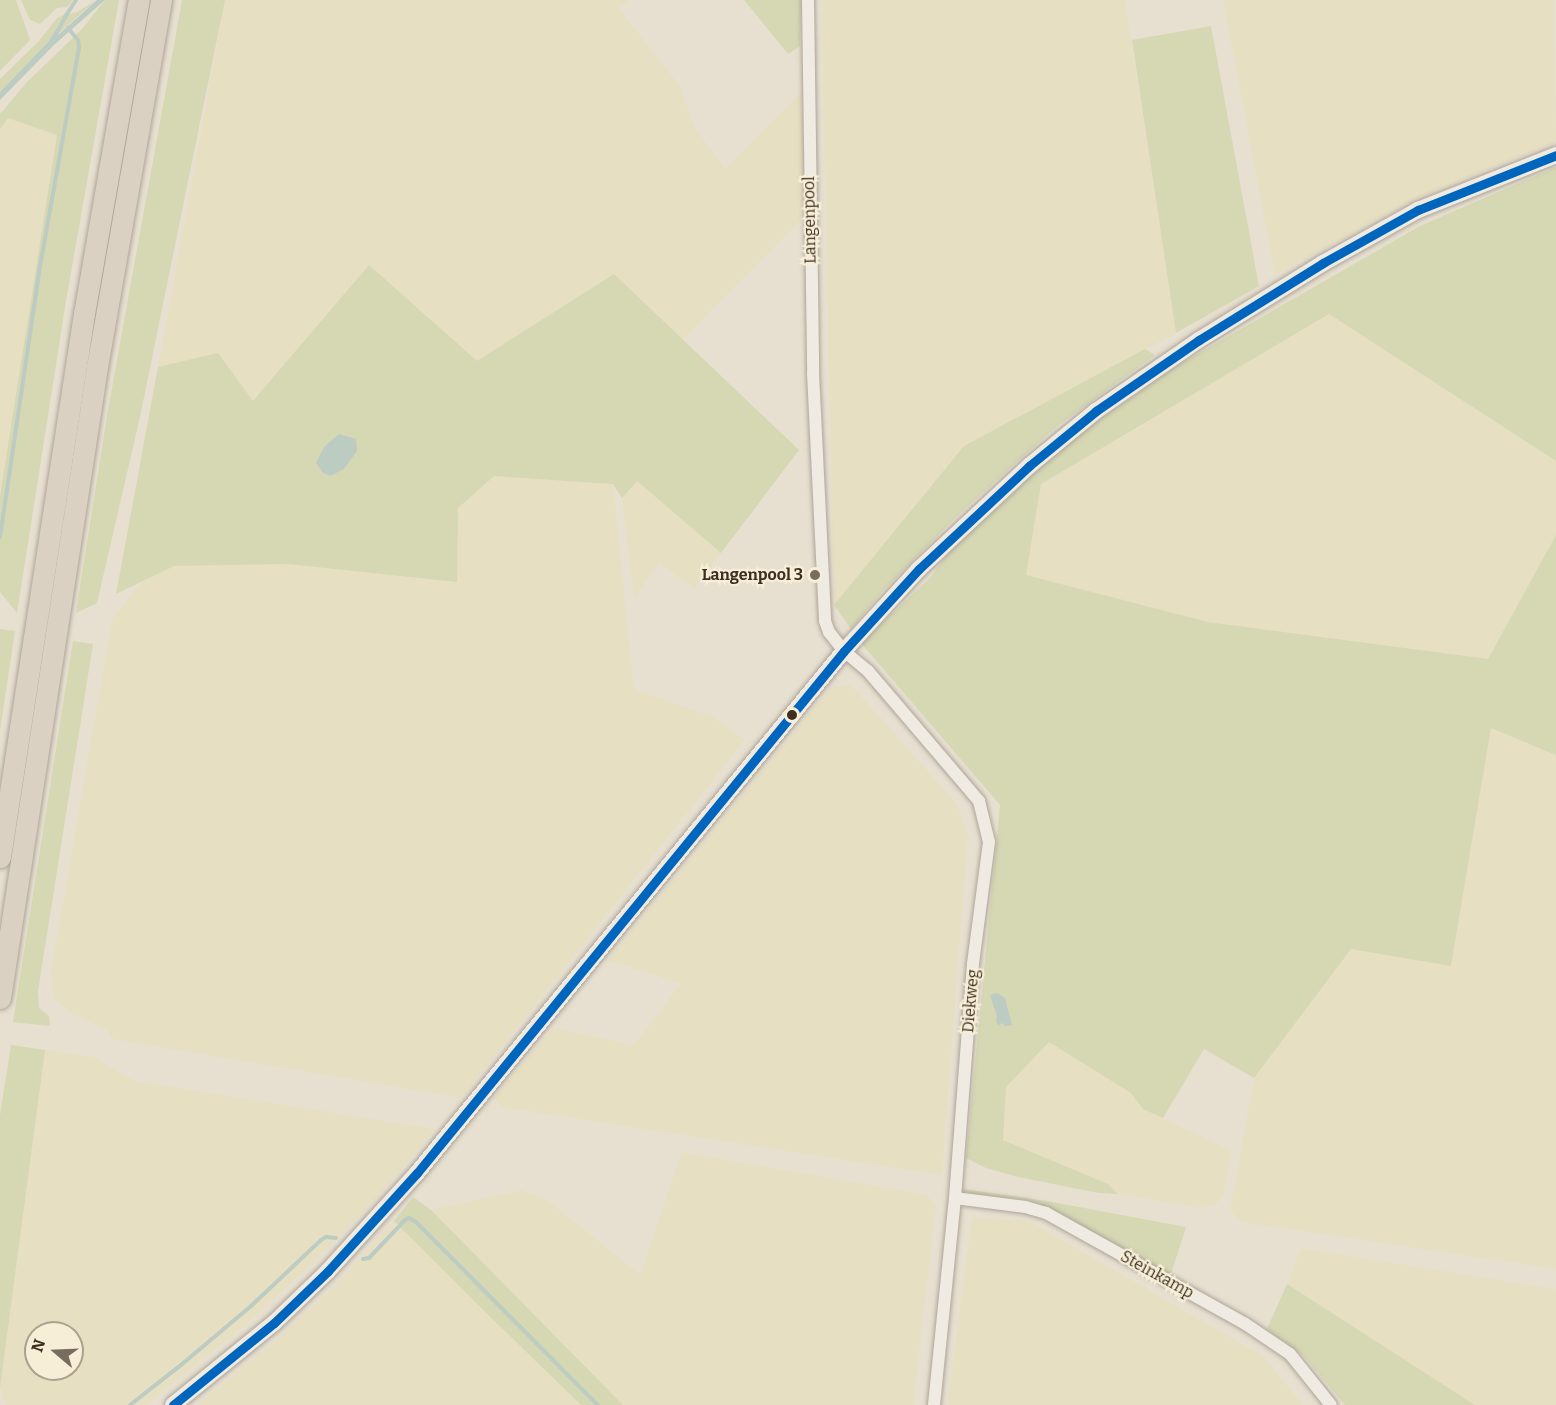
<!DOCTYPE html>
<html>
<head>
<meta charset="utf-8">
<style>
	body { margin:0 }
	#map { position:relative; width:1556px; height:1405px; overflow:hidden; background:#e7e0d1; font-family:Bitter,serif }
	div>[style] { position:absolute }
	.farmland>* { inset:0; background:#e6dfc2 }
	.green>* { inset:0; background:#d6d7b3 }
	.water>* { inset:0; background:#bcccc2 }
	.stream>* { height:4px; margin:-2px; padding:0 2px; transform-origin:2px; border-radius:2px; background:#bcccc2 }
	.roads { filter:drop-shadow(0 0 2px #ada599) drop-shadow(0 0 2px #ada599) }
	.street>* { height:12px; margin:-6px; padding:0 6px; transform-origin:6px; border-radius:6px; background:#efebe3 }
	.secondary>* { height:16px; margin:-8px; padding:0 8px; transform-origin:8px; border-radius:8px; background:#efebe3 }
	.highway>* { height:21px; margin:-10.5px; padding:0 10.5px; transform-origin:10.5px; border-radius:10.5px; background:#dad1c2 }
	.bus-1>* { height:9px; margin:-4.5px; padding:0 4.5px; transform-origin:4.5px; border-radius:4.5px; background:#0065bd }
	.dots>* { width:16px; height:16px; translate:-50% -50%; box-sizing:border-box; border:3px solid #f7eed8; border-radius:50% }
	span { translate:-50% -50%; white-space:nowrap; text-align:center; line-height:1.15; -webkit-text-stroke:4.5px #f7eed8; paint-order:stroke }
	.street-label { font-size:16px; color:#3d2e20 }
	.poi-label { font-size:16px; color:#3d2e20; font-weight:700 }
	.right { translate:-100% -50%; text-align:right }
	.north { position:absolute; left:24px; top:1321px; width:60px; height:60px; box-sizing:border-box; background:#f7eed8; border:2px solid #ada18e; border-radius:50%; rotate:289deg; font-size:16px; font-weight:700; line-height:24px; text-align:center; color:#3d2e20 }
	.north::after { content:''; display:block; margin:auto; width:21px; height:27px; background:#786c5e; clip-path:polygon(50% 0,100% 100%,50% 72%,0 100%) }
</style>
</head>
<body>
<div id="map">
	<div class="farmland">
		<div style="clip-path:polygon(225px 0,629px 0,619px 9px,680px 86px,694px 126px,725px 169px,802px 91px,805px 216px,682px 340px,614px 274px,477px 361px,369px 265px,253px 401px,158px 367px)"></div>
		<div style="clip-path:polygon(821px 0,1125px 0,1176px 333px,964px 446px,834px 605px)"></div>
		<div style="clip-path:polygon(1223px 0,1554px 0,1556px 142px,1418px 198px,1275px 275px)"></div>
		<div style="clip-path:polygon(8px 118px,57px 134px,0 496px,0 129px)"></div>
		<div style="clip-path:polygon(1329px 314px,1556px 461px,1556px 535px,1488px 659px,1208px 622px,1026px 575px,1041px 484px)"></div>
		<div style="clip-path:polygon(494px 476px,613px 484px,634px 689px,713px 717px,745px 740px,461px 1098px,112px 1039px,107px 1030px,74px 1015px,54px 1000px,51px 972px,112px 619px,143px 581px,174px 566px,288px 564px,457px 582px,458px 508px)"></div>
		<div style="clip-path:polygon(637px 481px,721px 553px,694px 588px,659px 563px,634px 599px,622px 498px)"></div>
		<div style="clip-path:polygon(851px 685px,957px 804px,968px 834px,942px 1175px,502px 1107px,494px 1097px,553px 1028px,634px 1045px,681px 984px,608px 960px,830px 688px)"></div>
		<div style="clip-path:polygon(1491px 728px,1556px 755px,1556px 1269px,1241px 1222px,1230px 1210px,1254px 1078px,1351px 949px,1451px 966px)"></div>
		<div style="clip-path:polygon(1049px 1042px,1131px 1093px,1143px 1109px,1232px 1151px,1223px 1197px,1214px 1205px,1200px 1208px,1118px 1194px,1108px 1184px,1003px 1140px,1006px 1087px)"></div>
		<div style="clip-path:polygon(evenodd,45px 1050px,94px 1057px,135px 1081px,435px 1129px,377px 1197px,313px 1263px,248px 1323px,146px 1405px,6px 1405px,0 1388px,45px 1050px,36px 1333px,72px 1333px,72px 1369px,36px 1369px,36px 1333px)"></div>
		<div style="clip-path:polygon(682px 1152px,927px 1195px,936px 1206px,913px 1405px,623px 1405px,431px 1210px,522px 1190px,547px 1200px,640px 1274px)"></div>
		<div style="clip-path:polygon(972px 1217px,1029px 1221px,1263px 1356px,1303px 1405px,947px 1405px)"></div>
		<div style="clip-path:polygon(394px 1221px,581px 1405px,197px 1405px,279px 1338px,339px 1282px)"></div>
		<div style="clip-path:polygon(1301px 1248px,1556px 1289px,1556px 1405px,1475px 1405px,1287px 1284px)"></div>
	</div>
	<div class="green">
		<div style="clip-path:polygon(0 0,16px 0,30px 40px,0 71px)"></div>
		<div style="clip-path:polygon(21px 0,73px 0,67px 7px,57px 8px,40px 24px,30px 20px)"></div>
		<div style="clip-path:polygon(97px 0,79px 15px,57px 35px,69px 14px,77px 12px)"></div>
		<div style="clip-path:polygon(105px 0,119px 0,66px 301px,17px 613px,0 592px,0 496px,57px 135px,8px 118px,0 129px,0 114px,26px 83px,82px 29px)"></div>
		<div style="clip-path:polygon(182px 0,225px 0,140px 417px,97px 603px,76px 613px,108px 410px)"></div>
		<div style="clip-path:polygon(744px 0,801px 0,800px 46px,788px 54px)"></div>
		<div style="clip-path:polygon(65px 14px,49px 41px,0 92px,0 79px,39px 41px,57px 18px)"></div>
		<div style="clip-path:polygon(1211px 26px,1259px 286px,1176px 333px,1132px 40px)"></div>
		<div style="clip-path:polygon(1556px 167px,1556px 461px,1329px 314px,1041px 484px,1026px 575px,1208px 622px,1488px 659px,1556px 535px,1556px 755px,1491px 728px,1451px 966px,1351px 949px,1254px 1078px,1204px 1049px,1163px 1118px,1143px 1109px,1131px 1093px,1049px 1042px,1006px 1087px,1003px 1140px,1108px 1184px,1118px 1194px,1099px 1193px,1018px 1177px,986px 1168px,966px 1158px,1000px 805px,861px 643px,931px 577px,956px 542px,1011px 493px,1078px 435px,1175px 367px,1420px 226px)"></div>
		<div style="clip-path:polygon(369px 265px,477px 361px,614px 274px,799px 450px,721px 553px,637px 481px,622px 498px,613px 484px,494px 476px,458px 508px,457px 582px,288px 564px,174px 566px,116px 594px,158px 367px,218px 353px,253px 401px)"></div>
		<div style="clip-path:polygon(1145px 349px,1155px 355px,1060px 424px,1011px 467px,954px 519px,881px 593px,851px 629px,834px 605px,964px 446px)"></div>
		<div style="clip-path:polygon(0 629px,15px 631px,0 731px)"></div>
		<div style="clip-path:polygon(73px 641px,93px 644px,38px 991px,39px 1008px,49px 1016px,50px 1026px,13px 1022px)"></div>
		<div style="clip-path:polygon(11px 1045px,45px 1050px,0 1388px,0 1115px)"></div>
		<div style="clip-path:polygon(963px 1189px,1047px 1201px,1186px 1227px,1170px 1277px,1051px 1209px,1028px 1200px,963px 1193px)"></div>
		<div style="clip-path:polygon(413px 1197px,431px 1210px,623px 1405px,581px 1405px,475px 1302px,394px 1221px)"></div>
		<div style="clip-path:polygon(1287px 1284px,1475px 1405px,1345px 1405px,1304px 1356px,1267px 1329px)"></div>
	</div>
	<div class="water">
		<div style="clip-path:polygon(97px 0,105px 0,54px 45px,0 100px,0 92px,49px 41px,65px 14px,69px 14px,58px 35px)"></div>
		<div style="clip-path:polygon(339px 434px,356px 439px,357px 451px,344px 469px,330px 476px,323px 473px,316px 463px,324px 447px)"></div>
		<div style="clip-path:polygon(997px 993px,1005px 998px,1012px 1025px,1005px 1026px,1003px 1023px,999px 1025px,996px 1022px,997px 1016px,990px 995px)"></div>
	</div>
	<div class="stream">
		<div style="left:65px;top:17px;width:20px;rotate:-57deg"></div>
		<div style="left:0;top:537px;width:268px;rotate:-81.6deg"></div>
		<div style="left:39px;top:272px;width:228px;rotate:-79.9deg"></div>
		<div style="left:79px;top:48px;width:8px;rotate:-97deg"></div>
		<div style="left:78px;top:40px;width:16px;rotate:-130deg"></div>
		<div style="left:363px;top:1259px;width:6px;rotate:-9deg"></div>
		<div style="left:369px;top:1258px;width:52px;rotate:-46.5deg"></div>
		<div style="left:405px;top:1220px;width:4px;rotate:-27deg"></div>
		<div style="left:409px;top:1218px;width:8px;rotate:30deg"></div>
		<div style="left:416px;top:1222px;width:258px;rotate:45.2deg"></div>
		<div style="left:130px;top:1405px;width:65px;rotate:-38.1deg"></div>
		<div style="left:181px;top:1365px;width:92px;rotate:-40.1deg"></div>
		<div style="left:251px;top:1306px;width:96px;rotate:-43.3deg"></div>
		<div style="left:321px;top:1240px;width:6px;rotate:-31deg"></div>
		<div style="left:326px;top:1237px;width:10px;rotate:6deg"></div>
	</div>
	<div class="roads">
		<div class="street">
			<div style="left:808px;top:0;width:373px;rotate:89.2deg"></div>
			<div style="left:813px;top:373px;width:248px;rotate:87.2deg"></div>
			<div style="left:825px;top:621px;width:12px;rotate:70deg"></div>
			<div style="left:829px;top:632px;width:24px;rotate:52deg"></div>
			<div style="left:844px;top:651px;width:31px;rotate:40deg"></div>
			<div style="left:868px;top:671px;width:171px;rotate:49.5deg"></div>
			<div style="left:979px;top:801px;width:42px;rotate:76.3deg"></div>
			<div style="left:989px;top:842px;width:123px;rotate:97.5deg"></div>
			<div style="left:973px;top:964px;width:235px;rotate:94.4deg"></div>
			<div style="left:955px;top:1198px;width:208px;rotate:95.8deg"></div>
			<div style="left:955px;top:1198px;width:71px;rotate:7.3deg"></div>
			<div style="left:1025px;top:1207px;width:22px;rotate:16deg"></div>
			<div style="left:1046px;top:1213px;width:227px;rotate:29.1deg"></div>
			<div style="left:1244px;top:1323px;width:55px;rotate:34deg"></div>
			<div style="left:1290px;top:1354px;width:65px;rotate:51.2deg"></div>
		</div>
		<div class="secondary">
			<div style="left:173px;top:1405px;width:130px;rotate:-39.1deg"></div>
			<div style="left:274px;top:1323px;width:75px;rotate:-43.9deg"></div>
			<div style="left:328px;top:1271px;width:132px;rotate:-47.8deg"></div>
			<div style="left:417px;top:1173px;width:674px;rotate:-50.72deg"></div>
			<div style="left:844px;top:651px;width:111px;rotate:-47.6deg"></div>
			<div style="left:919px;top:569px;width:151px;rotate:-43.1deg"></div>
			<div style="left:1029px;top:466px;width:87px;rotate:-39.4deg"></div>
			<div style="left:1096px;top:411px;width:125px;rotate:-34.6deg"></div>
			<div style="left:1199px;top:340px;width:146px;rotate:-31.8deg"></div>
			<div style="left:1323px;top:263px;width:109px;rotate:-29.2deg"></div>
			<div style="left:1418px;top:210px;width:149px;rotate:-21.7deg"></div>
		</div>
		<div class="highway">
			<div style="left:0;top:857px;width:549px;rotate:-81.21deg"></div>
			<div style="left:84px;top:314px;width:319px;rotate:-80.1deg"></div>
			<div style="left:0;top:998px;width:638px;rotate:-81.26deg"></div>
			<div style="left:97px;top:367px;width:373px;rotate:-80.1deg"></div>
		</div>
	</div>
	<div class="bus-1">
		<div style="left:173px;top:1405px;width:130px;rotate:-39.1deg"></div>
		<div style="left:274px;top:1323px;width:75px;rotate:-43.9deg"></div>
		<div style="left:328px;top:1271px;width:132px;rotate:-47.8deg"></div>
		<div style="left:417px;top:1173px;width:674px;rotate:-50.72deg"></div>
		<div style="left:844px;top:651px;width:111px;rotate:-47.6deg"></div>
		<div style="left:919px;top:569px;width:151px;rotate:-43.1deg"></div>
		<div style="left:1029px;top:466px;width:87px;rotate:-39.4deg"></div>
		<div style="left:1096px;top:411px;width:125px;rotate:-34.6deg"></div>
		<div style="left:1199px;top:340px;width:146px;rotate:-31.8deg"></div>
		<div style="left:1323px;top:263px;width:109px;rotate:-29.2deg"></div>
		<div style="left:1418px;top:210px;width:149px;rotate:-21.7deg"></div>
	</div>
	<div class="dots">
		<div style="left:815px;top:575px;background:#786c5e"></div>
		<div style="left:792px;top:715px;background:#3d2e20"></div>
	</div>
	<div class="street-label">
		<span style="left:810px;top:220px;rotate:-91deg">Langenpool</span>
		<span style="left:971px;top:1001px;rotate:-85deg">Diekweg</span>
		<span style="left:1157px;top:1275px;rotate:29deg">Steinkamp</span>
	</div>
	<div class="poi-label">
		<span class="right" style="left:803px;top:575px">Langenpool 3</span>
	</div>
	<div class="north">N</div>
</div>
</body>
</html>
